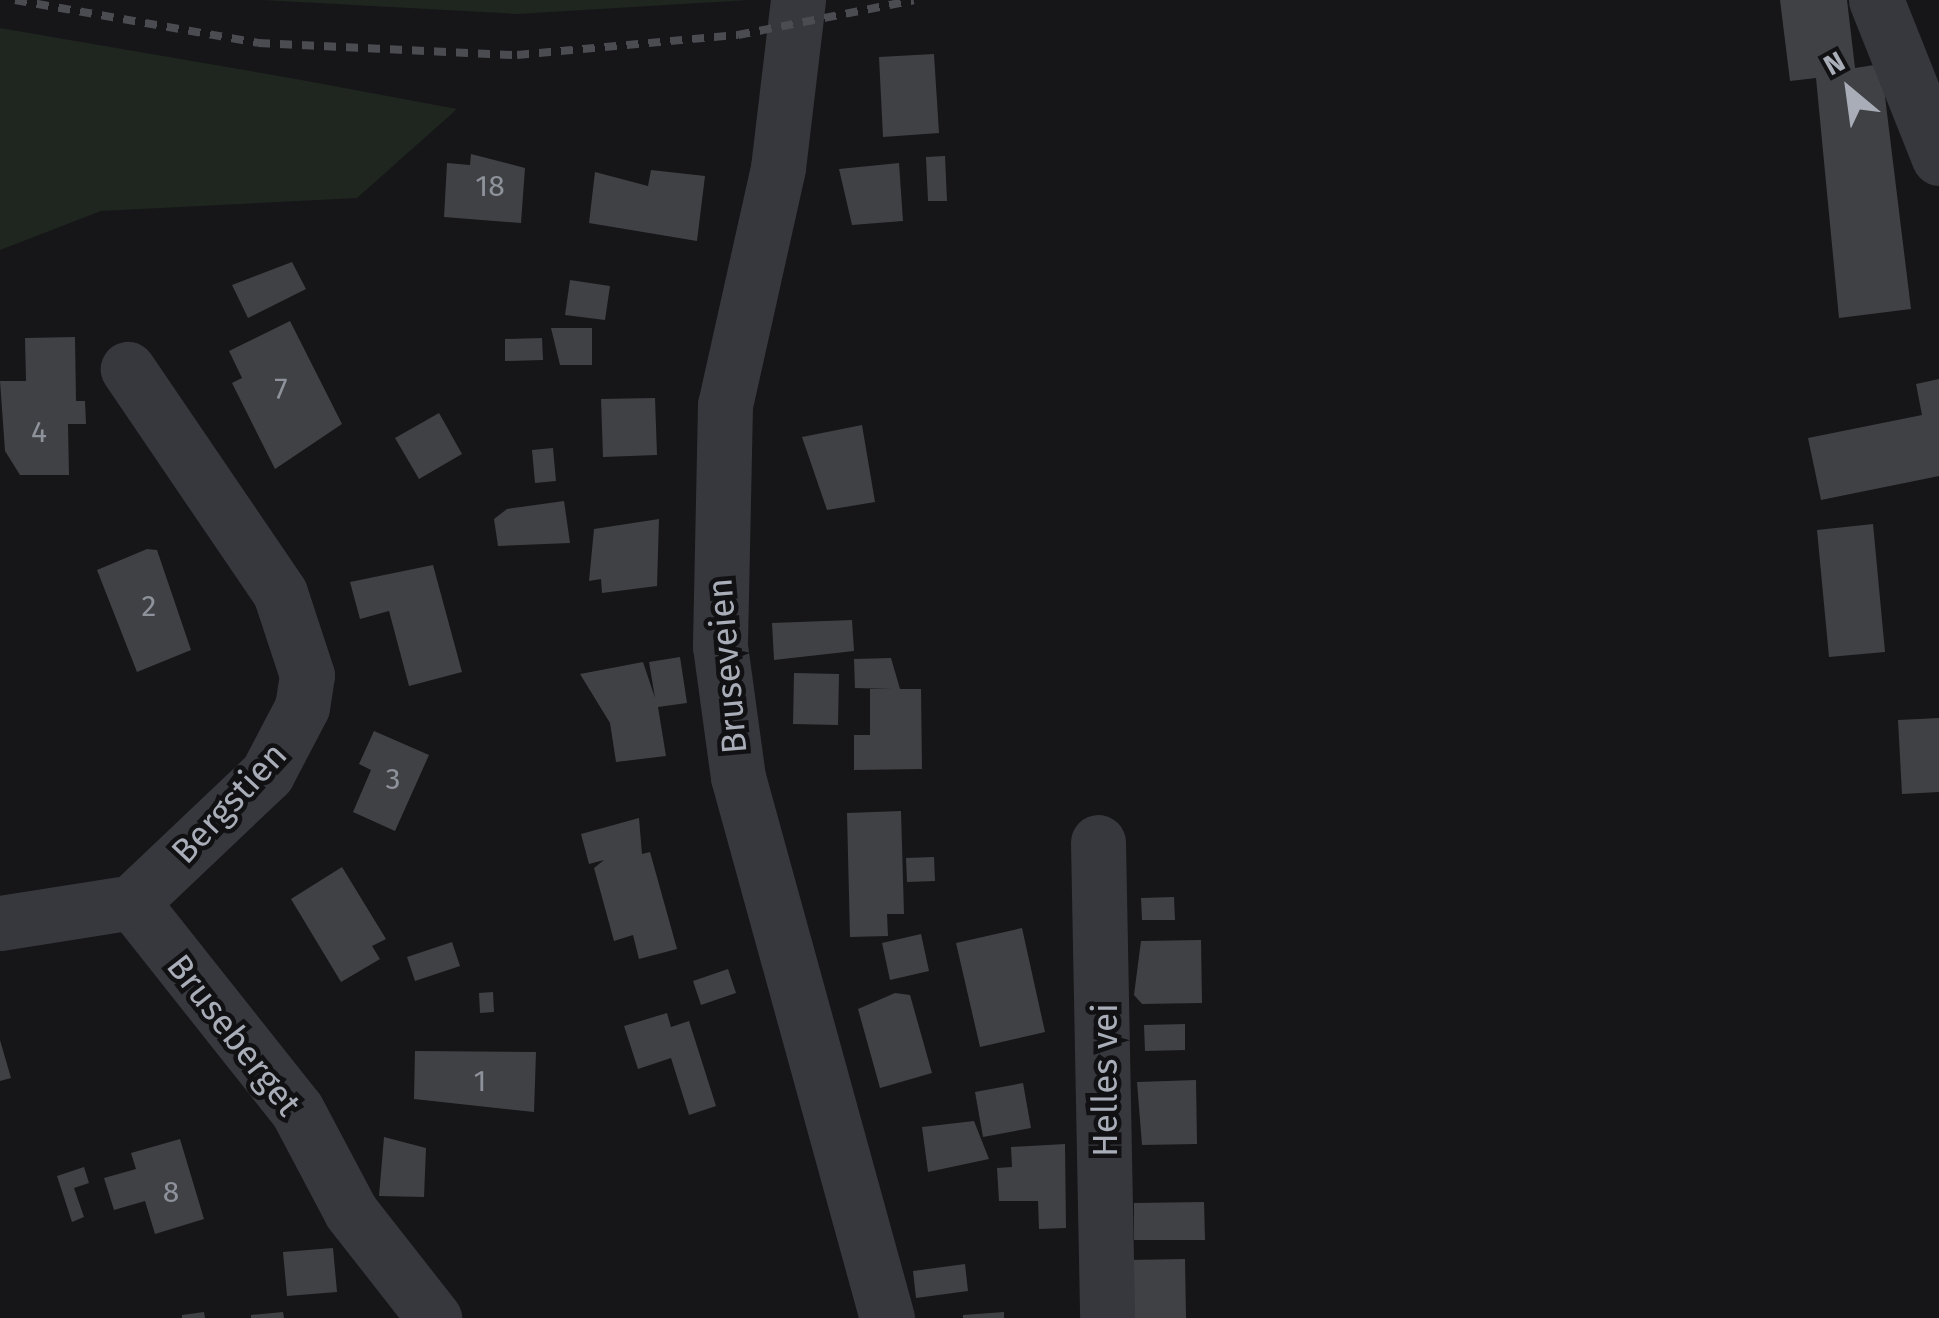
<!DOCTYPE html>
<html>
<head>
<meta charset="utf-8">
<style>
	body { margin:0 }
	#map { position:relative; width:1939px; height:1318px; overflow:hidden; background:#161618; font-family:"Fira Sans",sans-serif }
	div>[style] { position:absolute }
	.green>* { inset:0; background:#1e261f }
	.building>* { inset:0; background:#404145 }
	.minor>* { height:55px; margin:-27.5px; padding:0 27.5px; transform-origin:27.5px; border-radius:27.5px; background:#37383d }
	.rail>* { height:8px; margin-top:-4px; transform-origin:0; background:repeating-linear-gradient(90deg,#4a4c52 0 12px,transparent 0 22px) }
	span { translate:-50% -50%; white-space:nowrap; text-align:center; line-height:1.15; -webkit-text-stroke:9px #111113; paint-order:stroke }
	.number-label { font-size:30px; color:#8e929b }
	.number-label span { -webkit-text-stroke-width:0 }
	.street-label { font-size:35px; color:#a8adb8 }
	.north { position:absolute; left:1799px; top:40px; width:100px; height:100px; -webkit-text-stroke:8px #111113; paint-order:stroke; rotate:331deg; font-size:28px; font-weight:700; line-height:40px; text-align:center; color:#a8adb8 }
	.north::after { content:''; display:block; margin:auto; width:35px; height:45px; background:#a8adb8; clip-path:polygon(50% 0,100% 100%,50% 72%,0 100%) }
</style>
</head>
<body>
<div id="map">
	<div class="green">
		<div style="clip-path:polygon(263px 0,749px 0,517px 14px)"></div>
		<div style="clip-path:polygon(0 28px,296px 79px,457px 109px,357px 198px,101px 211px,0 250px)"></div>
	</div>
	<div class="building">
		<div style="clip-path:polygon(1780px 0,1847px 0,1855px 68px,1881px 64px,1911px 309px,1839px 318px,1816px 78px,1790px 81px)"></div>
		<div style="clip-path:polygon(934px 54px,939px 133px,883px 137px,879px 57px)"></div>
		<div style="clip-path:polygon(471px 154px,525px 168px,521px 223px,444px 217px,447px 163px,470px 165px)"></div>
		<div style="clip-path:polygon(945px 156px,947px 201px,928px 201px,926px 157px)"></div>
		<div style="clip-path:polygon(899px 163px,903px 221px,852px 225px,839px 169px)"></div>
		<div style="clip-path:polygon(651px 170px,705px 176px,697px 241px,589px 223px,595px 172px,648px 186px)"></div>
		<div style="clip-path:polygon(292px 262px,306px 289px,248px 318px,232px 285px)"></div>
		<div style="clip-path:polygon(570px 280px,610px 286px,605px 320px,565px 315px)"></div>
		<div style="clip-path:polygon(290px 321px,342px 424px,275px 469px,232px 383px,242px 378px,229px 351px)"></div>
		<div style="clip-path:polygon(551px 328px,592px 328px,592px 365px,560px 365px)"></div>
		<div style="clip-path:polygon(75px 337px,76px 401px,85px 401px,86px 424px,68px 424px,69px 475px,20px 475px,5px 451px,0 381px,26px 381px,25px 338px)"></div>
		<div style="clip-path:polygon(542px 338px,543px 360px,505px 361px,505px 339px)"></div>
		<div style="clip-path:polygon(1939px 379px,1939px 476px,1821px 500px,1808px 438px,1922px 415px,1916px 384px)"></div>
		<div style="clip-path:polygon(655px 398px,657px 455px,603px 457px,601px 399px)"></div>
		<div style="clip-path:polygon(439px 413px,462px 454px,419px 479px,395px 438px)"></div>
		<div style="clip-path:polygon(862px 425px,875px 502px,827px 510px,802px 437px)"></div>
		<div style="clip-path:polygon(553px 448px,556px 481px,535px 483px,532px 450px)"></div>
		<div style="clip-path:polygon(564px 501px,570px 543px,498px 546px,494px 519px,507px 509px)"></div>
		<div style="clip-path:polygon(659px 519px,657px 586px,602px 593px,601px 579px,589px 581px,594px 529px)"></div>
		<div style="clip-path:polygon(1873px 524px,1885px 652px,1829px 657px,1817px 530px)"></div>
		<div style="clip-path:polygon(147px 549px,157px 550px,191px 650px,137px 672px,97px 570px)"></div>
		<div style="clip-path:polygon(433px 565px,462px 672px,409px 686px,389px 611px,360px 619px,350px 582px)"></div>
		<div style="clip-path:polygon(852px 620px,854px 651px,774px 660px,772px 623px)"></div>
		<div style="clip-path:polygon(680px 657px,687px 703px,658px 707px,666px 756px,616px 762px,610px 723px,580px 674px,643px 662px,655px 698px,649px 662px)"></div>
		<div style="clip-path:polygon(891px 658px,900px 689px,921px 689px,922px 769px,854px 770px,854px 735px,870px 735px,870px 689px,892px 689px,855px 688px,854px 659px)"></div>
		<div style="clip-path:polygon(794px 673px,839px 674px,838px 725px,793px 724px)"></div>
		<div style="clip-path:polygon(1939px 718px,1939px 792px,1902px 794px,1898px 720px)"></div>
		<div style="clip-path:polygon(374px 731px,429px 755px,395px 831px,353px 812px,371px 770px,359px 764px)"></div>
		<div style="clip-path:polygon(901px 811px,904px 914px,887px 914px,888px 936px,850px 937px,847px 813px)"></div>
		<div style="clip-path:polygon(639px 818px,642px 854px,650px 852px,677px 949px,639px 959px,633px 935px,614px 941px,594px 868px,604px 860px,589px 864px,581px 834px)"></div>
		<div style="clip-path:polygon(934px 857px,935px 881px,907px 882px,906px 858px)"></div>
		<div style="clip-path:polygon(342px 867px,386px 939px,372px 946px,380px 959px,341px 982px,291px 899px)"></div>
		<div style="clip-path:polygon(1174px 897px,1175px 920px,1142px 920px,1141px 898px)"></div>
		<div style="clip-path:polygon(1022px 928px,1045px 1032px,980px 1047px,956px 943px)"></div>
		<div style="clip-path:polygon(921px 934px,929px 971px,890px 980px,882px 943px)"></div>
		<div style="clip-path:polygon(1201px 940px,1202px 1003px,1142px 1004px,1134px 995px,1141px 941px)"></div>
		<div style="clip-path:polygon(452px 942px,460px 966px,415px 981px,407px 957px)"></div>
		<div style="clip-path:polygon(728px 969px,736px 993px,701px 1005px,693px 981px)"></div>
		<div style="clip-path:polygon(493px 992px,494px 1012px,480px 1013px,479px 993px)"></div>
		<div style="clip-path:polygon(895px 993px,910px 995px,932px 1073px,880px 1088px,858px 1009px)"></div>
		<div style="clip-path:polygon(667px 1013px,671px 1027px,689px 1021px,716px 1106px,689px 1115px,671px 1058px,638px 1069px,624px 1026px)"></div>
		<div style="clip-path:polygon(1185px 1024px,1185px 1050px,1145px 1051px,1144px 1025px)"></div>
		<div style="clip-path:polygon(0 1040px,11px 1078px,0 1081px)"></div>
		<div style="clip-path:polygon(415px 1051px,536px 1052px,534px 1112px,414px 1099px)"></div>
		<div style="clip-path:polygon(1196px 1080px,1197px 1144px,1142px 1145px,1137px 1082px)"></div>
		<div style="clip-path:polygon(1023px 1083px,1031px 1128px,983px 1137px,975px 1092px)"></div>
		<div style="clip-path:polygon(974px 1121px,989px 1159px,928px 1172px,922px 1127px)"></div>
		<div style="clip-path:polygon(384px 1137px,426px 1148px,424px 1197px,379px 1196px)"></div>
		<div style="clip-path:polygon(180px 1139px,204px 1219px,155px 1234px,145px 1201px,114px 1210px,104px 1178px,136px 1169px,131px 1153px)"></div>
		<div style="clip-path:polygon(1065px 1144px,1066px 1228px,1039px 1229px,1038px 1201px,999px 1201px,997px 1168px,1012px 1167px,1011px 1147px)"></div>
		<div style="clip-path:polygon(84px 1167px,89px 1183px,74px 1188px,84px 1217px,72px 1222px,57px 1176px)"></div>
		<div style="clip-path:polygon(1204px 1202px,1205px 1240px,1134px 1240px,1134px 1203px)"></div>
		<div style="clip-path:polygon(333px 1248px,337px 1292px,287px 1296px,283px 1252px)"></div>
		<div style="clip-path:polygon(1185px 1259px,1186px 1318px,1129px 1318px,1128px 1260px)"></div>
		<div style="clip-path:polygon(965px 1264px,968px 1291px,916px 1298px,913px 1271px)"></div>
		<div style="clip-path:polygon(204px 1312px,205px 1318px,182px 1318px,182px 1315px)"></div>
		<div style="clip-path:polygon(283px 1312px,284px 1318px,251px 1318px,251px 1315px)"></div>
		<div style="clip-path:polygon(1004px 1312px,1004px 1318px,963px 1318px,963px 1315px)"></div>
	</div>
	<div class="minor">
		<div style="left:798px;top:0;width:169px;rotate:96.8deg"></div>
		<div style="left:778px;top:168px;width:243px;rotate:102.6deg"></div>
		<div style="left:725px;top:405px;width:241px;rotate:91.2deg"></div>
		<div style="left:720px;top:646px;width:132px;rotate:82.2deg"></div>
		<div style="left:738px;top:777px;width:561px;rotate:74.6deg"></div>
		<div style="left:1876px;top:0;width:170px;rotate:68.3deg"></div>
		<div style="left:1098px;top:842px;width:476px;rotate:88.9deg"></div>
		<div style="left:132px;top:902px;width:265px;rotate:51.6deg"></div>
		<div style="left:297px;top:1110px;width:115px;rotate:62.1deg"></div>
		<div style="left:351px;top:1212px;width:135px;rotate:51.9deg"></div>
		<div style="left:0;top:923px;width:134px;rotate:-9deg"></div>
		<div style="left:132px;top:902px;width:186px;rotate:-43.5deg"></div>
		<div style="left:267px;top:774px;width:76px;rotate:-62.4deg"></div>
		<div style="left:302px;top:707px;width:32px;rotate:-81deg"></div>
		<div style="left:307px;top:675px;width:86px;rotate:-108.2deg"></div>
		<div style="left:280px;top:593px;width:271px;rotate:-124.2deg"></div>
	</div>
	<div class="rail">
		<div style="left:15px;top:0;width:247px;rotate:10deg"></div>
		<div style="left:258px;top:43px;width:259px;rotate:2.7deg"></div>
		<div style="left:517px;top:55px;width:222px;rotate:-5.2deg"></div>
		<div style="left:738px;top:35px;width:179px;rotate:-11.2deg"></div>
	</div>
	<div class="number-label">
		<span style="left:490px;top:186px">18</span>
		<span style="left:281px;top:389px">7</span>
		<span style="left:39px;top:432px">4</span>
		<span style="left:149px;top:606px">2</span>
		<span style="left:393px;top:779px">3</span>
		<span style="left:480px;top:1081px">1</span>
		<span style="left:171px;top:1192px">8</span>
	</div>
	<div class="street-label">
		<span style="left:727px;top:666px;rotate:-95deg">Bruseveien</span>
		<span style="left:229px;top:803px;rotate:-47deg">Bergstien</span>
		<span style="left:234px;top:1035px;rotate:52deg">Bruseberget</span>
		<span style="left:1105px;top:1080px;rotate:-90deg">Helles vei</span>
	</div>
	<div class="north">N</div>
</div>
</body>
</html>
